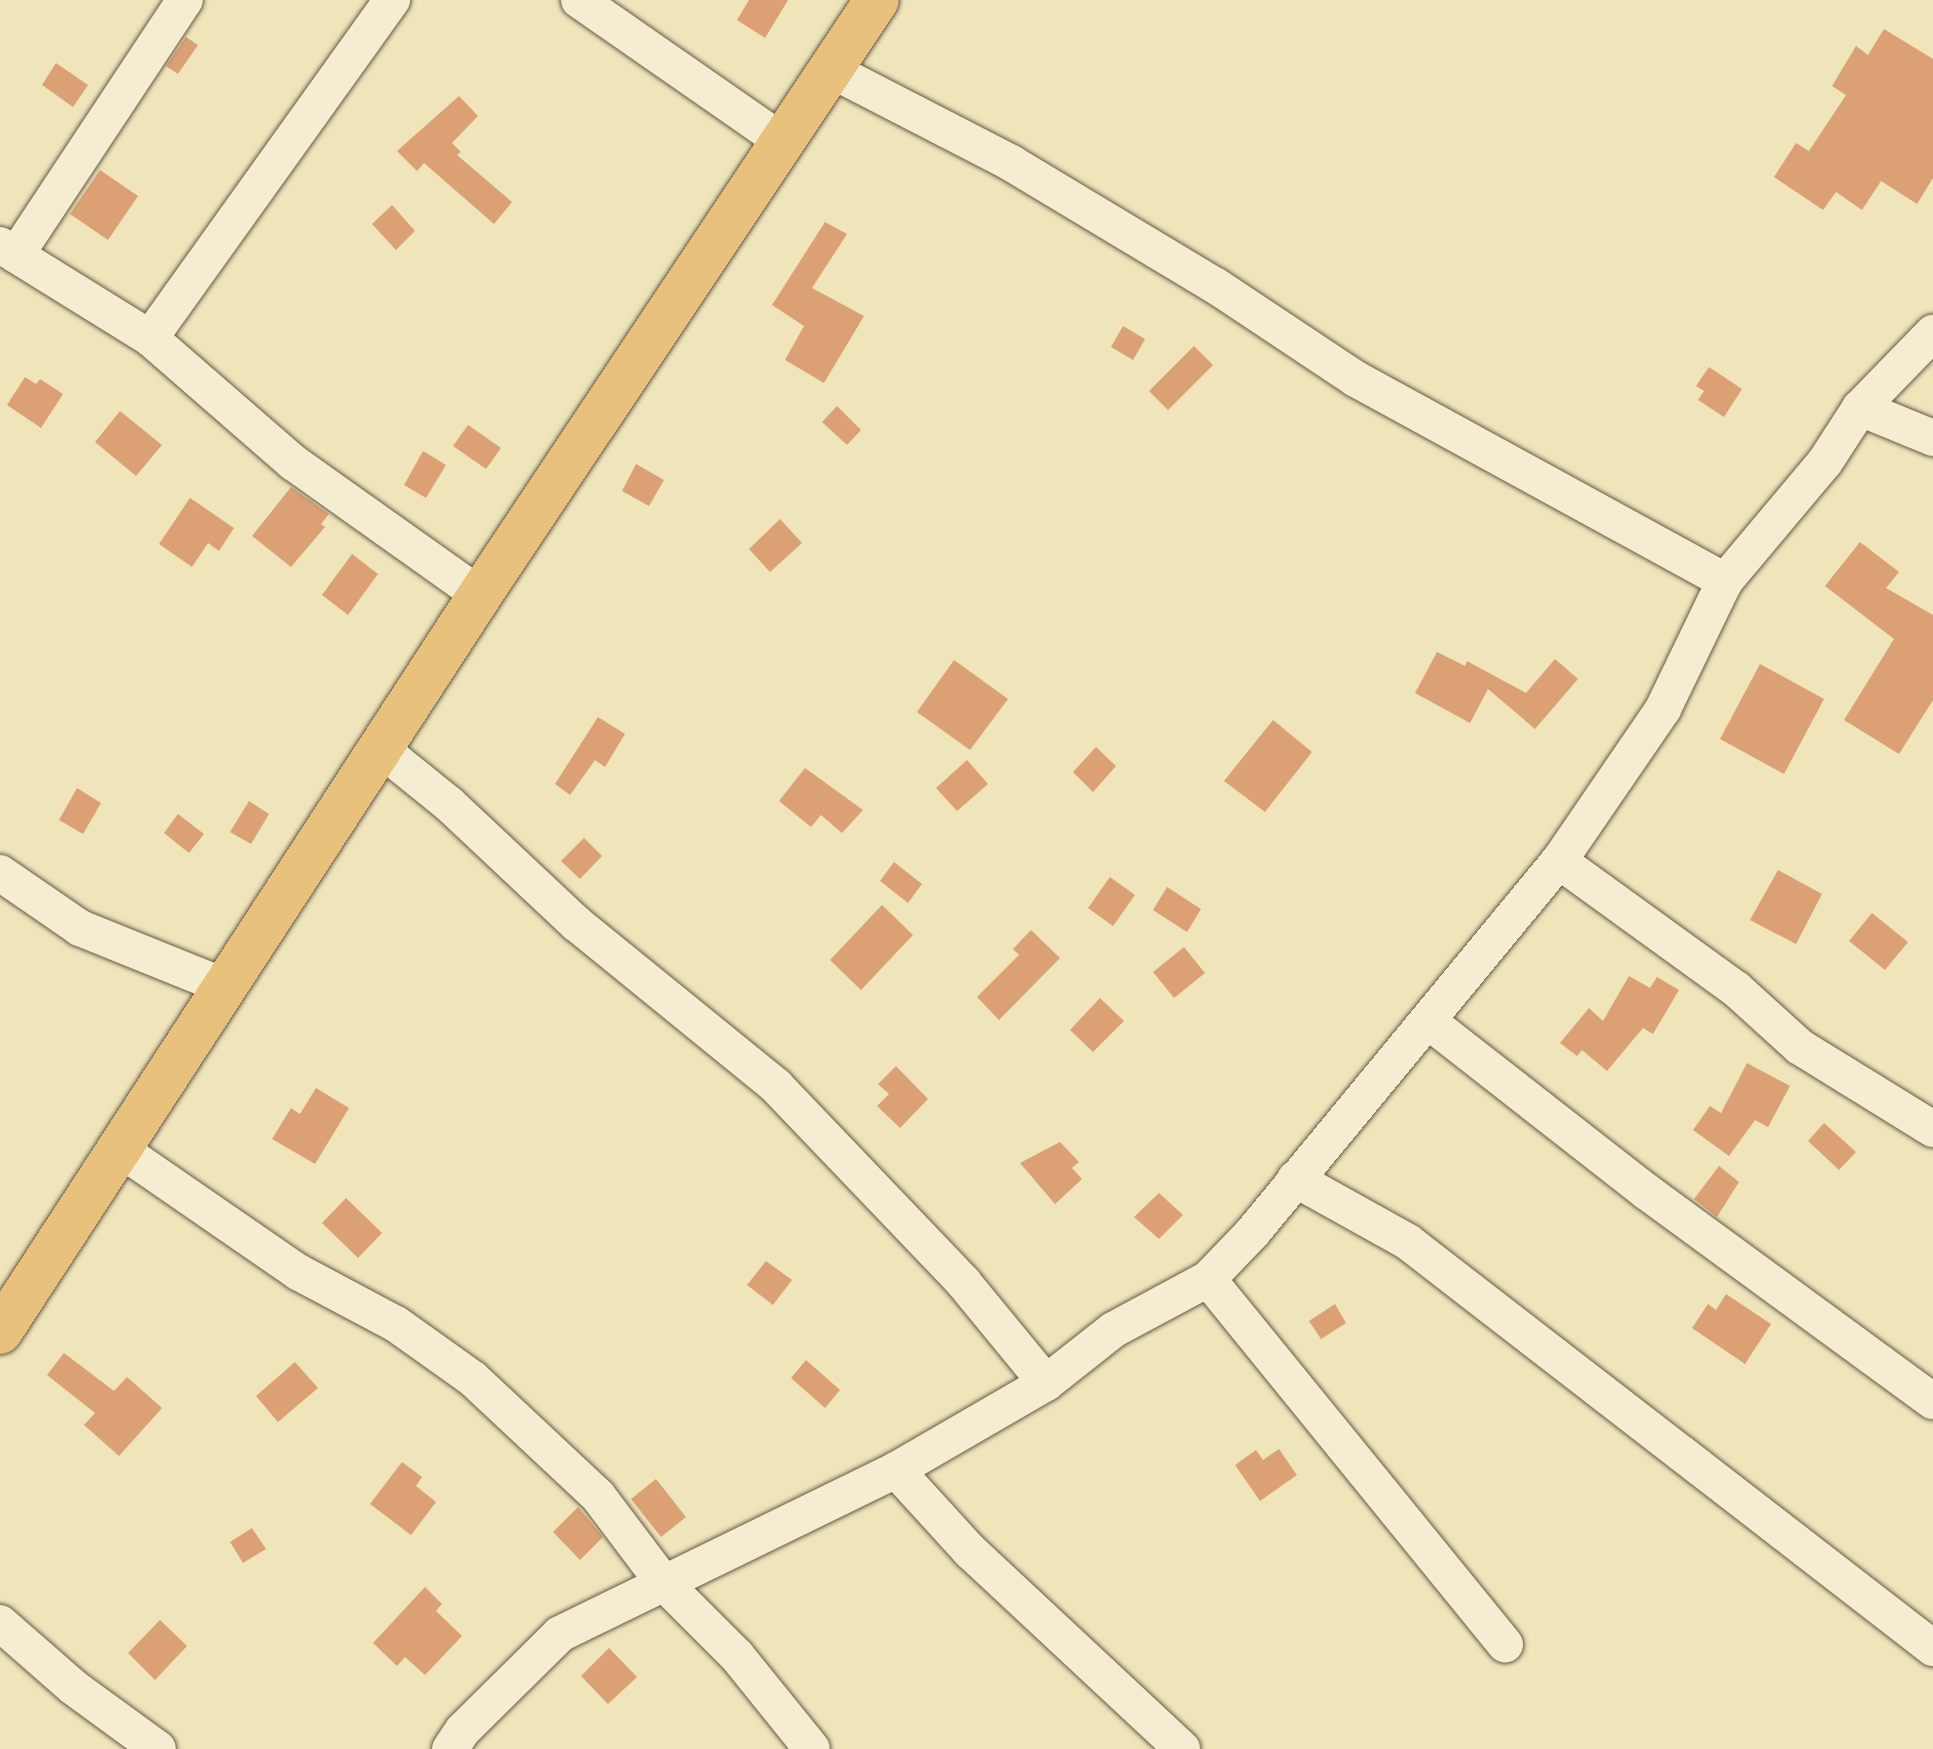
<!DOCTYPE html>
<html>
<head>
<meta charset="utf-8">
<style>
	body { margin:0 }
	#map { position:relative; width:1933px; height:1749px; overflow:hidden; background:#efe4ba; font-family:"IM FELL Double Pica",serif }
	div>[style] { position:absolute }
	.building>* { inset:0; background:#dba174 }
	.roads { filter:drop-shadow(0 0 2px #665846) drop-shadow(0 0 2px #665846) }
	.minor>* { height:36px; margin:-18px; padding:0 18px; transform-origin:18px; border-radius:18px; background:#f5edd2 }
	.major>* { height:44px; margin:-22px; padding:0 22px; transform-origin:22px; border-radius:22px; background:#e8c27d }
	span { translate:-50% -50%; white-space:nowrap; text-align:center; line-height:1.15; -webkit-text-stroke:8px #f5edd2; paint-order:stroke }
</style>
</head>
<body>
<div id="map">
	<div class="building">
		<div style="clip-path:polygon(749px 0,788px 0,765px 38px,737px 20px)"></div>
		<div style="clip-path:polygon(1884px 29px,1933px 59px,1933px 178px,1917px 204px,1881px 181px,1862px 210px,1836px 192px,1823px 210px,1774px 177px,1796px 143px,1809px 151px,1846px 95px,1832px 86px,1856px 46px,1868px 55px)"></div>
		<div style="clip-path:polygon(186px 37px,198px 45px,178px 74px,166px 66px)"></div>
		<div style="clip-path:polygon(56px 63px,88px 85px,73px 107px,42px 85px)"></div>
		<div style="clip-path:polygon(459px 96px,478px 116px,452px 143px,461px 152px,457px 155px,512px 202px,494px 224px,424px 163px,417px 171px,397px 151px)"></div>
		<div style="clip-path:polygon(100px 170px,138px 196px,108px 240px,70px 214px)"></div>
		<div style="clip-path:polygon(392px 205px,415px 231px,396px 250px,372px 224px)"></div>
		<div style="clip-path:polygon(825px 222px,847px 234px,812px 288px,864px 316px,824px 383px,785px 360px,804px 326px,772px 305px)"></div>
		<div style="clip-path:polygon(1123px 326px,1145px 339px,1133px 360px,1111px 347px)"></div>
		<div style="clip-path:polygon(1194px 346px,1213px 365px,1168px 410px,1149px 391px)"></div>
		<div style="clip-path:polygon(1709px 367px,1742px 389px,1724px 417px,1698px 400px,1704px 391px,1696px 386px)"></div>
		<div style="clip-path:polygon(25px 377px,36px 384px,40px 379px,63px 394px,41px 428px,7px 405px)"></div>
		<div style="clip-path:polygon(837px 406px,861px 430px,847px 445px,822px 422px)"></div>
		<div style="clip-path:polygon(120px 411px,162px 445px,136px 476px,95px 442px)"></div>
		<div style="clip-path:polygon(468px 425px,501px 448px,486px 469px,453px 446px)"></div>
		<div style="clip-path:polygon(423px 451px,446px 465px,426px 498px,404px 485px)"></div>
		<div style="clip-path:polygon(636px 464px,664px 480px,649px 506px,622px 491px)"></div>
		<div style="clip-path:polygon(291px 487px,329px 514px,321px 524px,325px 527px,291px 567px,252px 536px)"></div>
		<div style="clip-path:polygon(190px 498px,234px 528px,219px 551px,208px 543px,192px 567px,159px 544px)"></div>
		<div style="clip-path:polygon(780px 519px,802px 543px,770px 572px,749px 549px)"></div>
		<div style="clip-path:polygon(1860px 542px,1899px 572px,1886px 588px,1933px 615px,1933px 700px,1899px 754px,1844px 720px,1894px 639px,1825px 586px)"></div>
		<div style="clip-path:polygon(352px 554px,378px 574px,348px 615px,322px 595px)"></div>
		<div style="clip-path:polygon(1437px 652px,1465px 666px,1467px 661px,1526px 693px,1555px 659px,1578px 679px,1535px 729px,1488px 689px,1470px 723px,1415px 693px)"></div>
		<div style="clip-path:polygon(954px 660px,1008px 699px,970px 750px,917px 712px)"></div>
		<div style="clip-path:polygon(1760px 664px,1824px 699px,1784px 774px,1720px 739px)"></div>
		<div style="clip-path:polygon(598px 717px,625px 734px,605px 767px,595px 760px,570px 795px,555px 784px)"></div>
		<div style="clip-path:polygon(1273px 720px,1312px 752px,1265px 812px,1224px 781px)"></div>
		<div style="clip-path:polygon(1096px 747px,1116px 766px,1093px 792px,1073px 772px)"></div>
		<div style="clip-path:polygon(967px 760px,988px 784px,957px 811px,936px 788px)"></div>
		<div style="clip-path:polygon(805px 768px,863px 810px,842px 833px,821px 815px,811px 827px,779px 801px)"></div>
		<div style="clip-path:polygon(77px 788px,101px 803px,83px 834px,59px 820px)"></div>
		<div style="clip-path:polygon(249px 801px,269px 814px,251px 844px,230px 832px)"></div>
		<div style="clip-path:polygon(178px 814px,204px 834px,189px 853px,164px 833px)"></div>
		<div style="clip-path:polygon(584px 838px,602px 856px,580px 879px,561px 861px)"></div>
		<div style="clip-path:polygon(894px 862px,922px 884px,908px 903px,880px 881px)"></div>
		<div style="clip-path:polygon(1778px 870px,1822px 894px,1796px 944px,1750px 920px)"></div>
		<div style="clip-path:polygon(1110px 877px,1135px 895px,1113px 926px,1088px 908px)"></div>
		<div style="clip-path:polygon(1167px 887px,1201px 909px,1187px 932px,1153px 910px)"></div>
		<div style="clip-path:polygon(882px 905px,913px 935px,861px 990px,830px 960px)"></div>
		<div style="clip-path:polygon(1872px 913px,1908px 942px,1885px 970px,1849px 941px)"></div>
		<div style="clip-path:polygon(1031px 930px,1060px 958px,999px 1020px,977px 997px,1019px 955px,1013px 949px)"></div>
		<div style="clip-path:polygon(1184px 947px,1205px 973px,1174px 998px,1153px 972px)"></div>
		<div style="clip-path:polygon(1629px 976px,1650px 988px,1657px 977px,1679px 990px,1653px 1034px,1643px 1028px,1607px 1071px,1582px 1050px,1577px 1056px,1560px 1043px,1589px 1008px,1603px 1021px)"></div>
		<div style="clip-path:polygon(1100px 998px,1124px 1021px,1093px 1052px,1070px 1030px)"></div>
		<div style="clip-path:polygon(1747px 1063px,1790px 1086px,1768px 1127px,1755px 1120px,1729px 1156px,1693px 1130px,1710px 1106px,1721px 1113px)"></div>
		<div style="clip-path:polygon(896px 1066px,928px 1099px,900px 1128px,877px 1106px,889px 1094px,878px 1084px)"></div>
		<div style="clip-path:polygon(316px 1088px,349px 1108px,315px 1164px,272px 1139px,291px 1108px,300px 1114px)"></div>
		<div style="clip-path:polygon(1824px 1123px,1856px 1152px,1839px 1170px,1808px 1141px)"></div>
		<div style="clip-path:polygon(1060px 1142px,1079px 1162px,1072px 1168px,1082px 1179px,1055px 1204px,1020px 1163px)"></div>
		<div style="clip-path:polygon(1719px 1166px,1739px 1182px,1717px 1217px,1694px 1199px)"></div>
		<div style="clip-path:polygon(1159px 1193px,1183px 1215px,1159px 1239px,1134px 1217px)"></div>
		<div style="clip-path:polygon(346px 1198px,382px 1233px,358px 1258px,322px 1223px)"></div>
		<div style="clip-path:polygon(766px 1261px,792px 1280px,773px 1305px,747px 1285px)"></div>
		<div style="clip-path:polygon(1726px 1294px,1771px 1324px,1745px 1364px,1692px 1328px,1708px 1304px,1716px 1310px)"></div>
		<div style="clip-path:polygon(1335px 1304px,1346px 1323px,1321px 1339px,1309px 1321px)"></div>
		<div style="clip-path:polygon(64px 1353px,114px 1391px,127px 1377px,162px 1408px,119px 1456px,84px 1425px,95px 1413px,47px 1375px)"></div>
		<div style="clip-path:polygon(806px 1360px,840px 1390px,825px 1408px,791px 1378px)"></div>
		<div style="clip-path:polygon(295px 1362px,318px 1388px,278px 1422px,256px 1396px)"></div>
		<div style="clip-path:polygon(1279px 1449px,1297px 1475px,1260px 1501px,1235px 1465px,1256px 1450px,1263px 1460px)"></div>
		<div style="clip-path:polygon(402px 1462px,422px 1477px,416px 1486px,436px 1502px,411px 1535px,370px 1504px)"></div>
		<div style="clip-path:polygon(656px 1479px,686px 1517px,661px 1537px,631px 1499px)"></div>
		<div style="clip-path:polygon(578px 1507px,603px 1537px,580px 1560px,553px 1532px)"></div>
		<div style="clip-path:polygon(252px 1528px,266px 1549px,243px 1563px,230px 1542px)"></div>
		<div style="clip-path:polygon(425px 1587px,442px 1604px,436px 1611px,462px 1636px,425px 1675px,405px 1657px,397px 1666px,373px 1643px)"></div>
		<div style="clip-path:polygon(160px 1620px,187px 1646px,155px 1680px,128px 1653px)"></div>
		<div style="clip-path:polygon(609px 1648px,637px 1677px,608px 1704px,581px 1676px)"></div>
	</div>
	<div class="roads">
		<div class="minor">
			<div style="left:579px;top:0;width:251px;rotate:34.8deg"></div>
			<div style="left:831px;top:70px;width:203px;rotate:27.3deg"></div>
			<div style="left:1011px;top:163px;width:239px;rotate:31deg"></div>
			<div style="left:1216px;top:286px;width:168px;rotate:33.6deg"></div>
			<div style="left:1356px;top:379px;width:421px;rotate:28.7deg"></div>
			<div style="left:0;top:245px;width:176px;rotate:31.8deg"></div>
			<div style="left:150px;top:338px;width:191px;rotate:41deg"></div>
			<div style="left:294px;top:463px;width:228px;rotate:35.4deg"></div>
			<div style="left:16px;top:255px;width:306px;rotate:-56.5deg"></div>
			<div style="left:150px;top:338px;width:416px;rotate:-54.4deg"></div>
			<div style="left:1860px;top:408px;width:79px;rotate:22.3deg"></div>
			<div style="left:381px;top:749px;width:87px;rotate:39deg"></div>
			<div style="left:449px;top:804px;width:175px;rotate:43.2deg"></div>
			<div style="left:577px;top:924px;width:257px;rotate:39.1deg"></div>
			<div style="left:776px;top:1086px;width:272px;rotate:46.3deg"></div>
			<div style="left:964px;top:1283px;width:129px;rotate:50.6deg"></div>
			<div style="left:1559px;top:861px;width:218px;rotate:35.9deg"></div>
			<div style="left:1736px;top:989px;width:86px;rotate:42.2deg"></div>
			<div style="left:1800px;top:1047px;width:156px;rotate:31.7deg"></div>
			<div style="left:0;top:873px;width:97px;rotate:34.5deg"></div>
			<div style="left:80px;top:928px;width:157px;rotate:22deg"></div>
			<div style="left:1428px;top:1021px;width:278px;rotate:38deg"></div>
			<div style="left:1647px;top:1192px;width:354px;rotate:36.2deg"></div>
			<div style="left:121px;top:1150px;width:215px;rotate:34.6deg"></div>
			<div style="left:298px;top:1272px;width:111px;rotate:28deg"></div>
			<div style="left:396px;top:1324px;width:95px;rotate:35.5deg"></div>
			<div style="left:473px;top:1379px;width:171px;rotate:43.1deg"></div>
			<div style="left:598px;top:1496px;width:106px;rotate:53deg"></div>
			<div style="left:662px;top:1581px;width:106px;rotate:45deg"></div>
			<div style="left:737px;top:1656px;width:119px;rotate:51.1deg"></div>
			<div style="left:1295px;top:1179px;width:129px;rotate:29.1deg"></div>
			<div style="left:1408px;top:1242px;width:664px;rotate:37.72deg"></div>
			<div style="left:1208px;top:1279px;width:471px;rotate:50.9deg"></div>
			<div style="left:896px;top:1470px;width:110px;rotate:47.6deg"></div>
			<div style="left:970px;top:1551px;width:290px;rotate:43deg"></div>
			<div style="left:0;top:1623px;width:97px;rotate:41.2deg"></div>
			<div style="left:73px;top:1687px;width:105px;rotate:36.1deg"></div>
			<div style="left:450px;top:1749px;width:23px;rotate:-56deg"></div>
			<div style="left:463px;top:1730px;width:136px;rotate:-44.7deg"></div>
			<div style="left:560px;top:1634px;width:374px;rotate:-26deg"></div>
			<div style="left:896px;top:1470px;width:173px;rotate:-30.1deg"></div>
			<div style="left:1046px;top:1383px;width:85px;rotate:-38.3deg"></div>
			<div style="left:1113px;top:1330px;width:108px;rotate:-28.2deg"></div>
			<div style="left:1208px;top:1279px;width:65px;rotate:-46.2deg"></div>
			<div style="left:1253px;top:1232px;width:481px;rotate:-50.5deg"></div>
			<div style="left:1559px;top:861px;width:184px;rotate:-55.6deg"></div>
			<div style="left:1663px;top:709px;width:142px;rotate:-64.2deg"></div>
			<div style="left:1725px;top:581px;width:155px;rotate:-50deg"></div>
			<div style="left:1825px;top:462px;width:64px;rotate:-57.1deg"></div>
			<div style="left:1860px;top:408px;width:105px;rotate:-45.8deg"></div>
		</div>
		<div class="major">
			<div style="left:0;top:1332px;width:880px;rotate:-56.92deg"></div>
			<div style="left:480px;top:595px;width:715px;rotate:-56.29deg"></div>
		</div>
	</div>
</div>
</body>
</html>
